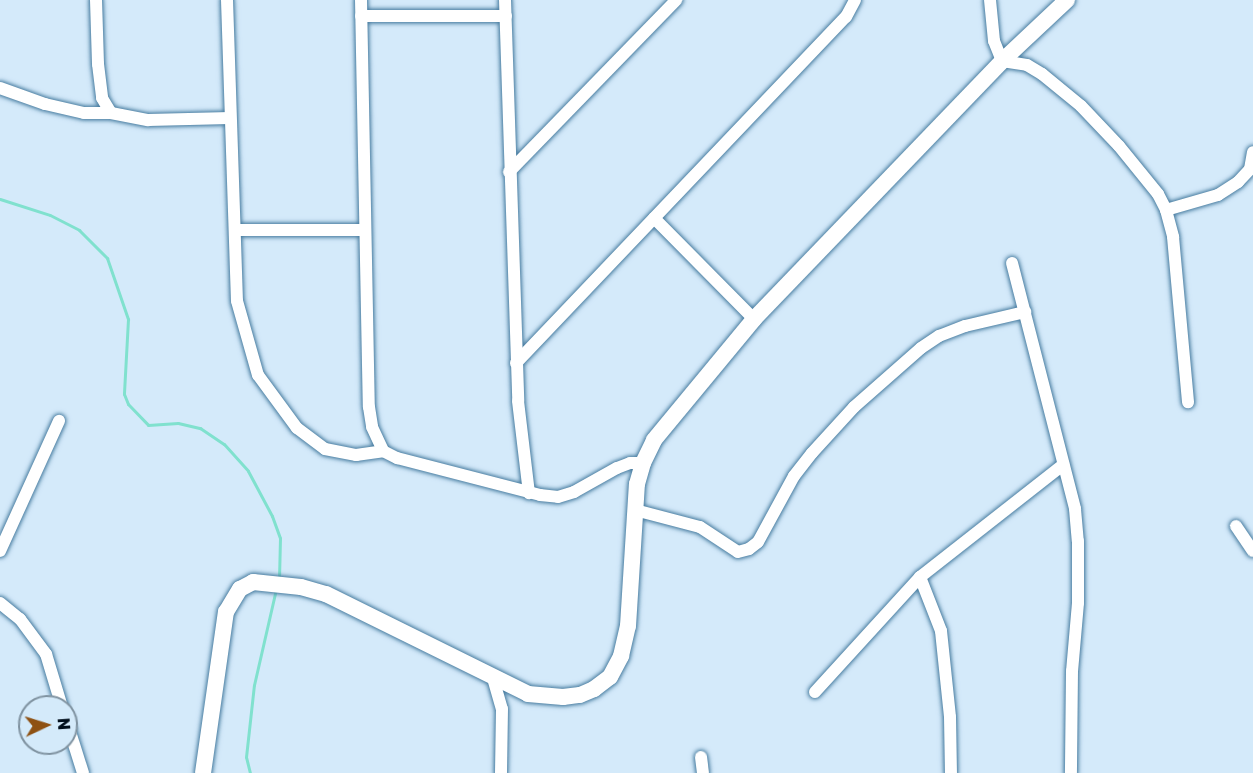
<!DOCTYPE html>
<html>
<head>
<meta charset="utf-8">
<style>
	body { margin:0 }
	#map { position:relative; width:1253px; height:773px; overflow:hidden; background:#d4eafa; font-family:"Golos Text",sans-serif }
	div>[style] { position:absolute }
	.stream>* { height:3px; margin:-1.5px; padding:0 1.5px; transform-origin:1.5px; border-radius:1.5px; background:#80e1ce }
	.roads { filter:drop-shadow(0 0 2px #477ca0) drop-shadow(0 0 2px #477ca0) }
	.street>* { height:12px; margin:-6px; padding:0 6px; transform-origin:6px; border-radius:6px; background:#fff }
	.secondary>* { height:16px; margin:-8px; padding:0 8px; transform-origin:8px; border-radius:8px; background:#fff }
	span { translate:-50% -50%; white-space:nowrap; text-align:center; line-height:1.15; -webkit-text-stroke:4.5px #d4eafa; paint-order:stroke }
	.north { position:absolute; left:18px; top:695px; width:60px; height:60px; box-sizing:border-box; background:#d4eafa; border:2px solid #7f92a0; border-radius:50%; rotate:86deg; font-size:16px; font-weight:700; line-height:24px; text-align:center; color:#000d1a }
	.north::after { content:''; display:block; margin:auto; width:21px; height:27px; background:#8e5113; clip-path:polygon(50% 0,100% 100%,50% 72%,0 100%) }
</style>
</head>
<body>
<div id="map">
	<div class="stream">
		<div style="left:0;top:199px;width:52px;rotate:17.7deg"></div>
		<div style="left:50px;top:215px;width:33px;rotate:27deg"></div>
		<div style="left:79px;top:230px;width:40px;rotate:45deg"></div>
		<div style="left:107px;top:258px;width:65px;rotate:71deg"></div>
		<div style="left:128px;top:319px;width:75px;rotate:93.1deg"></div>
		<div style="left:124px;top:394px;width:11px;rotate:68deg"></div>
		<div style="left:128px;top:404px;width:29px;rotate:46deg"></div>
		<div style="left:148px;top:425px;width:30px;rotate:-4deg"></div>
		<div style="left:178px;top:423px;width:23px;rotate:13deg"></div>
		<div style="left:200px;top:428px;width:29px;rotate:34deg"></div>
		<div style="left:224px;top:444px;width:36px;rotate:48deg"></div>
		<div style="left:248px;top:471px;width:51px;rotate:61.9deg"></div>
		<div style="left:272px;top:516px;width:23px;rotate:70deg"></div>
		<div style="left:280px;top:538px;width:42px;rotate:91.4deg"></div>
		<div style="left:250px;top:773px;width:16px;rotate:-104deg"></div>
		<div style="left:246px;top:757px;width:72px;rotate:-83.7deg"></div>
		<div style="left:254px;top:685px;width:98px;rotate:-77.1deg"></div>
	</div>
	<div class="roads">
		<div class="street">
			<div style="left:96px;top:0;width:64px;rotate:88.2deg"></div>
			<div style="left:98px;top:64px;width:34px;rotate:83deg"></div>
			<div style="left:102px;top:98px;width:17px;rotate:59deg"></div>
			<div style="left:111px;top:113px;width:38px;rotate:11deg"></div>
			<div style="left:148px;top:120px;width:82px;rotate:-1.4deg"></div>
			<div style="left:227px;top:0;width:301px;rotate:88.1deg"></div>
			<div style="left:237px;top:301px;width:77px;rotate:74.2deg"></div>
			<div style="left:258px;top:375px;width:66px;rotate:53.7deg"></div>
			<div style="left:297px;top:428px;width:35px;rotate:37deg"></div>
			<div style="left:325px;top:449px;width:32px;rotate:11deg"></div>
			<div style="left:356px;top:455px;width:27px;rotate:-8deg"></div>
			<div style="left:361px;top:0;width:407px;rotate:88.9deg"></div>
			<div style="left:369px;top:407px;width:20px;rotate:81deg"></div>
			<div style="left:372px;top:427px;width:26px;rotate:65deg"></div>
			<div style="left:383px;top:451px;width:16px;rotate:27deg"></div>
			<div style="left:397px;top:458px;width:148px;rotate:14.5deg"></div>
			<div style="left:540px;top:495px;width:18px;rotate:6deg"></div>
			<div style="left:558px;top:497px;width:17px;rotate:-17deg"></div>
			<div style="left:574px;top:492px;width:49px;rotate:-29.2deg"></div>
			<div style="left:617px;top:468px;width:14px;rotate:-21deg"></div>
			<div style="left:630px;top:463px;width:13px"></div>
			<div style="left:505px;top:0;width:401px;rotate:88.1deg"></div>
			<div style="left:518px;top:401px;width:93px;rotate:83.2deg"></div>
			<div style="left:990px;top:0;width:41px;rotate:84.4deg"></div>
			<div style="left:994px;top:41px;width:22px;rotate:68deg"></div>
			<div style="left:1002px;top:61px;width:25px;rotate:9deg"></div>
			<div style="left:1027px;top:65px;width:17px;rotate:31deg"></div>
			<div style="left:1042px;top:74px;width:50px;rotate:39.4deg"></div>
			<div style="left:1081px;top:106px;width:55px;rotate:46.5deg"></div>
			<div style="left:1119px;top:146px;width:62px;rotate:50.9deg"></div>
			<div style="left:1158px;top:194px;width:18px;rotate:63deg"></div>
			<div style="left:1166px;top:210px;width:28px;rotate:75deg"></div>
			<div style="left:1173px;top:237px;width:166px;rotate:84.8deg"></div>
			<div style="left:361px;top:16px;width:145px"></div>
			<div style="left:0;top:88px;width:48px;rotate:19.6deg"></div>
			<div style="left:45px;top:104px;width:40px;rotate:13deg"></div>
			<div style="left:84px;top:113px;width:27px"></div>
			<div style="left:509px;top:172px;width:240px;rotate:-45.8deg"></div>
			<div style="left:1166px;top:210px;width:54px;rotate:-16.1deg"></div>
			<div style="left:1218px;top:195px;width:24px;rotate:-33deg"></div>
			<div style="left:1238px;top:182px;width:18px;rotate:-47deg"></div>
			<div style="left:1250px;top:169px;width:17px;rotate:-80deg"></div>
			<div style="left:654px;top:218px;width:142px;rotate:45.3deg"></div>
			<div style="left:236px;top:230px;width:129px"></div>
			<div style="left:1012px;top:263px;width:254px;rotate:75.6deg"></div>
			<div style="left:1075px;top:509px;width:32px;rotate:85deg"></div>
			<div style="left:1078px;top:541px;width:62px;rotate:90deg"></div>
			<div style="left:1078px;top:603px;width:68px;rotate:95deg"></div>
			<div style="left:1072px;top:671px;width:102px;rotate:90.6deg"></div>
			<div style="left:516px;top:363px;width:478px;rotate:-46.4deg"></div>
			<div style="left:846px;top:17px;width:19px;rotate:-62deg"></div>
			<div style="left:635px;top:510px;width:67px;rotate:14.7deg"></div>
			<div style="left:700px;top:527px;width:45px;rotate:33.3deg"></div>
			<div style="left:738px;top:552px;width:11px;rotate:-15deg"></div>
			<div style="left:749px;top:549px;width:11px;rotate:-38deg"></div>
			<div style="left:758px;top:542px;width:75px;rotate:-61.4deg"></div>
			<div style="left:794px;top:476px;width:29px;rotate:-52deg"></div>
			<div style="left:812px;top:453px;width:62px;rotate:-47.6deg"></div>
			<div style="left:854px;top:407px;width:89px;rotate:-41.4deg"></div>
			<div style="left:921px;top:348px;width:22px;rotate:-34deg"></div>
			<div style="left:939px;top:336px;width:28px;rotate:-21deg"></div>
			<div style="left:965px;top:326px;width:62px;rotate:-13.1deg"></div>
			<div style="left:1236px;top:526px;width:30px;rotate:56deg"></div>
			<div style="left:0;top:551px;width:143px;rotate:-65.6deg"></div>
			<div style="left:920px;top:577px;width:58px;rotate:68.7deg"></div>
			<div style="left:941px;top:631px;width:86px;rotate:84deg"></div>
			<div style="left:950px;top:717px;width:56px;rotate:89deg"></div>
			<div style="left:0;top:603px;width:26px;rotate:39deg"></div>
			<div style="left:20px;top:619px;width:44px;rotate:53.4deg"></div>
			<div style="left:46px;top:654px;width:55px;rotate:73.2deg"></div>
			<div style="left:493px;top:678px;width:32px;rotate:74deg"></div>
			<div style="left:502px;top:709px;width:64px;rotate:90.9deg"></div>
			<div style="left:815px;top:692px;width:156px;rotate:-47.6deg"></div>
			<div style="left:920px;top:577px;width:182px;rotate:-38.1deg"></div>
			<div style="left:66px;top:719px;width:57px;rotate:72.5deg"></div>
			<div style="left:701px;top:757px;width:16px;rotate:83deg"></div>
		</div>
		<div class="secondary">
			<div style="left:203px;top:773px;width:163px;rotate:-81.9deg"></div>
			<div style="left:226px;top:612px;width:27px;rotate:-59deg"></div>
			<div style="left:240px;top:589px;width:15px;rotate:-28deg"></div>
			<div style="left:253px;top:582px;width:48px;rotate:5.9deg"></div>
			<div style="left:301px;top:587px;width:26px;rotate:16deg"></div>
			<div style="left:326px;top:594px;width:225px;rotate:26.3deg"></div>
			<div style="left:528px;top:694px;width:35px;rotate:5deg"></div>
			<div style="left:563px;top:697px;width:17px;rotate:-7deg"></div>
			<div style="left:580px;top:695px;width:15px;rotate:-23deg"></div>
			<div style="left:594px;top:689px;width:20px;rotate:-37deg"></div>
			<div style="left:610px;top:677px;width:24px;rotate:-62deg"></div>
			<div style="left:621px;top:656px;width:31px;rotate:-77deg"></div>
			<div style="left:628px;top:626px;width:142px;rotate:-86.4deg"></div>
			<div style="left:637px;top:484px;width:22px;rotate:-74deg"></div>
			<div style="left:643px;top:463px;width:25px;rotate:-64deg"></div>
			<div style="left:654px;top:440px;width:157px;rotate:-50.4deg"></div>
			<div style="left:754px;top:319px;width:358px;rotate:-46.1deg"></div>
			<div style="left:1002px;top:61px;width:89px;rotate:-43.2deg"></div>
		</div>
	</div>
	<div class="north">N</div>
</div>
</body>
</html>
